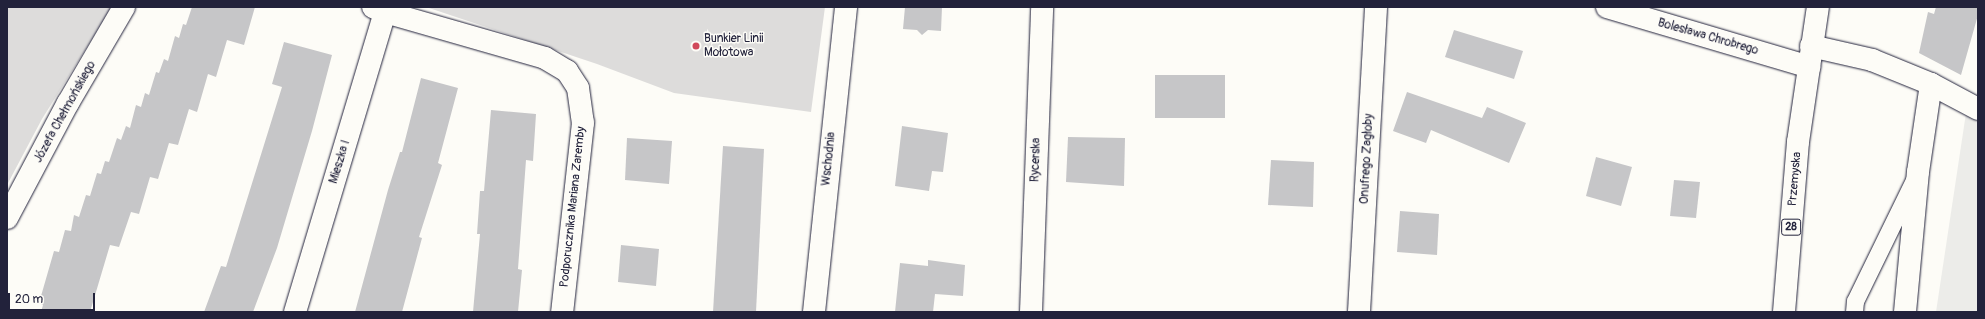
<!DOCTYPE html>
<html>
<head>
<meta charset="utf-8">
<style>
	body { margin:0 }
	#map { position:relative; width:1985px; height:319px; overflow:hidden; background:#fdfcf7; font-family:Pangolin,sans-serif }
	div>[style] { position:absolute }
	.built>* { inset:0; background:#ecece9 }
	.green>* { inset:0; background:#dddcdb }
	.building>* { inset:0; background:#c6c6c8 }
	.roads { filter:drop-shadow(0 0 1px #22223b) drop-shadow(0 0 1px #22223b) }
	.service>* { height:17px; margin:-8.5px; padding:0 8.5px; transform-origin:8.5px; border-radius:8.5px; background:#fdfcf7 }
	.minor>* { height:22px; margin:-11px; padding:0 11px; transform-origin:11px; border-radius:11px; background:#fdfcf7 }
	.tertiary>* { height:22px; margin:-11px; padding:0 11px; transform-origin:11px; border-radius:11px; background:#fdfcf7 }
	.primary>* { height:22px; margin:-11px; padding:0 11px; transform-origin:11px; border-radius:11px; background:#fdfcf7 }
	.dots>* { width:11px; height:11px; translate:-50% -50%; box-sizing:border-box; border:2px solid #fdfcf7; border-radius:50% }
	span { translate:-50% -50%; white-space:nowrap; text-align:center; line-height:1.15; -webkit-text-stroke:3px #fdfcf7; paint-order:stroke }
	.shield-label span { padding:1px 3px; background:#fdfcf7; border:1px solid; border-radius:3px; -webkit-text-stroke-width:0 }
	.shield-label { font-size:11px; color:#22223b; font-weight:700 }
	.street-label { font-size:12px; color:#22223b }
	.poi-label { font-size:12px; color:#22223b }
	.left { translate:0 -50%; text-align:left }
	.frame { position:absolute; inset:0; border:8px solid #22223b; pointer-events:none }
	.scale { position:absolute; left:8px; top:293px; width:87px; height:18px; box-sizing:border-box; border:2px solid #22223b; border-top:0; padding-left:5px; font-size:12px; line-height:14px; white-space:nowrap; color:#22223b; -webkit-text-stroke:3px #fdfcf7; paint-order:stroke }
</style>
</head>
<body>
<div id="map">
	<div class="built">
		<div style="clip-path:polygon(1966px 113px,1978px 120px,1978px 312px,1936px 312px)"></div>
	</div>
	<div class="green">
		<div style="clip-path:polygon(7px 7px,112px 7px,42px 119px,7px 185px)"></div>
		<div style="clip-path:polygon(426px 7px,825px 7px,811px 112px,674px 93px,597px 64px)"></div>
	</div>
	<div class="building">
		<div style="clip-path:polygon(192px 7px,255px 7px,244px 45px,227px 40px,216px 77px,208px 74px,197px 112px,189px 109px,178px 145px,169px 143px,158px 179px,150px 177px,139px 214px,131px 212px,119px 247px,110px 245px,90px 312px,41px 312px,43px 305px,39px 303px,54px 251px,59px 252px,65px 230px,71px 231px,74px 215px,79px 217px,86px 195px,90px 196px,97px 173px,101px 174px,105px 161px,109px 162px,117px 138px,121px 140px,126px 126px,130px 128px,136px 105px,141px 107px,145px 93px,149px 95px,156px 72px,159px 73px,164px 59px,168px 61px,175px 36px,179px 38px,183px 24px,186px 25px)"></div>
		<div style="clip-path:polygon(905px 7px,942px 7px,941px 31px,928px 30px,922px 35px,917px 30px,903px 29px)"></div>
		<div style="clip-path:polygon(1936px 7px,1978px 7px,1978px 15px,1961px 75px,1919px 53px,1928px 12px,1934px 14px)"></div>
		<div style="clip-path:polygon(1454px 30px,1523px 51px,1514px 79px,1445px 57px)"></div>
		<div style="clip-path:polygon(284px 42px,332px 55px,312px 131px,277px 248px,253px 312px,204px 312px,221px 266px,226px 267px,282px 87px,272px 84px)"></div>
		<div style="clip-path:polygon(1155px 75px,1225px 75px,1225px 118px,1155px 118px)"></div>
		<div style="clip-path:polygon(421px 78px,458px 88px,438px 163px,442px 165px,419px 237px,422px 238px,402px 312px,355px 312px,388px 190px,400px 152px,402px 152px)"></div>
		<div style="clip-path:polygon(1407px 92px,1482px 118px,1487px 107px,1526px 123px,1509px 163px,1431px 130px,1426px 143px,1393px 131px)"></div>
		<div style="clip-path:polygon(491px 110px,536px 114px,533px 161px,526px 160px,518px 269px,522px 270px,518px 312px,473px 312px,480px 234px,477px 234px,480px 191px,484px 191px)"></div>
		<div style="clip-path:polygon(902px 126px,948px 133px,943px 172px,932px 171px,929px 191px,895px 186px)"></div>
		<div style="clip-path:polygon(1068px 137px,1125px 138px,1124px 186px,1066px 182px)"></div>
		<div style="clip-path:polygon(627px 138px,672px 141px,669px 184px,625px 180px)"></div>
		<div style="clip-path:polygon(723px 146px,764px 149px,756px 312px,713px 312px)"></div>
		<div style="clip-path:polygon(1596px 157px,1632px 167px,1621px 206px,1586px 196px)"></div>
		<div style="clip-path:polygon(1271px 160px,1314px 162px,1313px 207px,1268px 205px)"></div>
		<div style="clip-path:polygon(1674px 180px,1700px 182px,1696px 218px,1670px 216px)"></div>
		<div style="clip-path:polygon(1400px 211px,1439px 214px,1437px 255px,1397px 252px)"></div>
		<div style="clip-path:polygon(621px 245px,659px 249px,656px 286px,618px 282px)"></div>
		<div style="clip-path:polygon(928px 260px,965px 265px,963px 296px,935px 294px,933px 312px,895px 312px,900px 263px,928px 266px)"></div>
	</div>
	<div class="roads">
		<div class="service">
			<div style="left:1854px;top:312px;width:11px;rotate:-85deg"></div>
			<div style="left:1855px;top:301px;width:135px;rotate:-64deg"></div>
		</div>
		<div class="minor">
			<div style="left:373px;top:7px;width:13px;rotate:23deg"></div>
			<div style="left:385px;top:12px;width:166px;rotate:16deg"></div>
			<div style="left:545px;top:58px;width:26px;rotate:31deg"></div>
			<div style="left:567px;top:71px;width:20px;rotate:57deg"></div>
			<div style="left:578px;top:88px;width:35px;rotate:82deg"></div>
			<div style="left:583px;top:123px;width:190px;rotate:96.3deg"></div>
			<div style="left:1811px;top:46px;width:63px;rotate:12.9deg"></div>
			<div style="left:1872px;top:60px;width:64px;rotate:22.1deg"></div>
			<div style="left:1931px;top:84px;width:53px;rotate:28deg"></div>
			<div style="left:7px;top:218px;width:130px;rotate:-62.1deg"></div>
			<div style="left:68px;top:103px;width:111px;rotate:-59.7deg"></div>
			<div style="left:295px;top:312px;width:313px;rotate:-73.3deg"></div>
			<div style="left:814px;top:312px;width:307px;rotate:-84deg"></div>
			<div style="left:1031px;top:312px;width:305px;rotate:-87.9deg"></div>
			<div style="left:1359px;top:312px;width:305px;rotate:-86.8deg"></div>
			<div style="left:1905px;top:312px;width:141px;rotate:-84.7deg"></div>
			<div style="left:1918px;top:172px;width:89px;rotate:-81.6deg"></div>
		</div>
		<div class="tertiary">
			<div style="left:1607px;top:7px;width:211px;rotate:16.5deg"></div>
		</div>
		<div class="primary">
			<div style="left:1784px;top:312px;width:171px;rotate:-85.3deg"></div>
			<div style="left:1798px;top:142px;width:136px;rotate:-81.6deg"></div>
		</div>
	</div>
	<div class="dots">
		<div style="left:696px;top:46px;background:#d1495b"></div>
	</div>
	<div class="shield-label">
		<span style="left:1791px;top:227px">28</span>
	</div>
	<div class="street-label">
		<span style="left:1708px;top:37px;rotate:16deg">Bolesława Chrobrego</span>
		<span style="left:65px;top:112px;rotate:-61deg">Józefa Chełmońskiego</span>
		<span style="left:829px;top:159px;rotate:-84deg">Wschodnia</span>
		<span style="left:1367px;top:159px;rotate:-87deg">Onufrego Zagłoby</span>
		<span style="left:1036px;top:160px;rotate:-88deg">Rycerska</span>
		<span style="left:340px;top:162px;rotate:-73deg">Mieszka I</span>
		<span style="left:1795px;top:179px;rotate:-85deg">Przemyska</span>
		<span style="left:573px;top:207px;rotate:-84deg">Podporucznika Mariana Zaremby</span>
	</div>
	<div class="poi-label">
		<span class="left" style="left:704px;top:46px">Bunkier Linii<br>Mołotowa</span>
	</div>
	<div class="frame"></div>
	<div class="scale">20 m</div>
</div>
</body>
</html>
